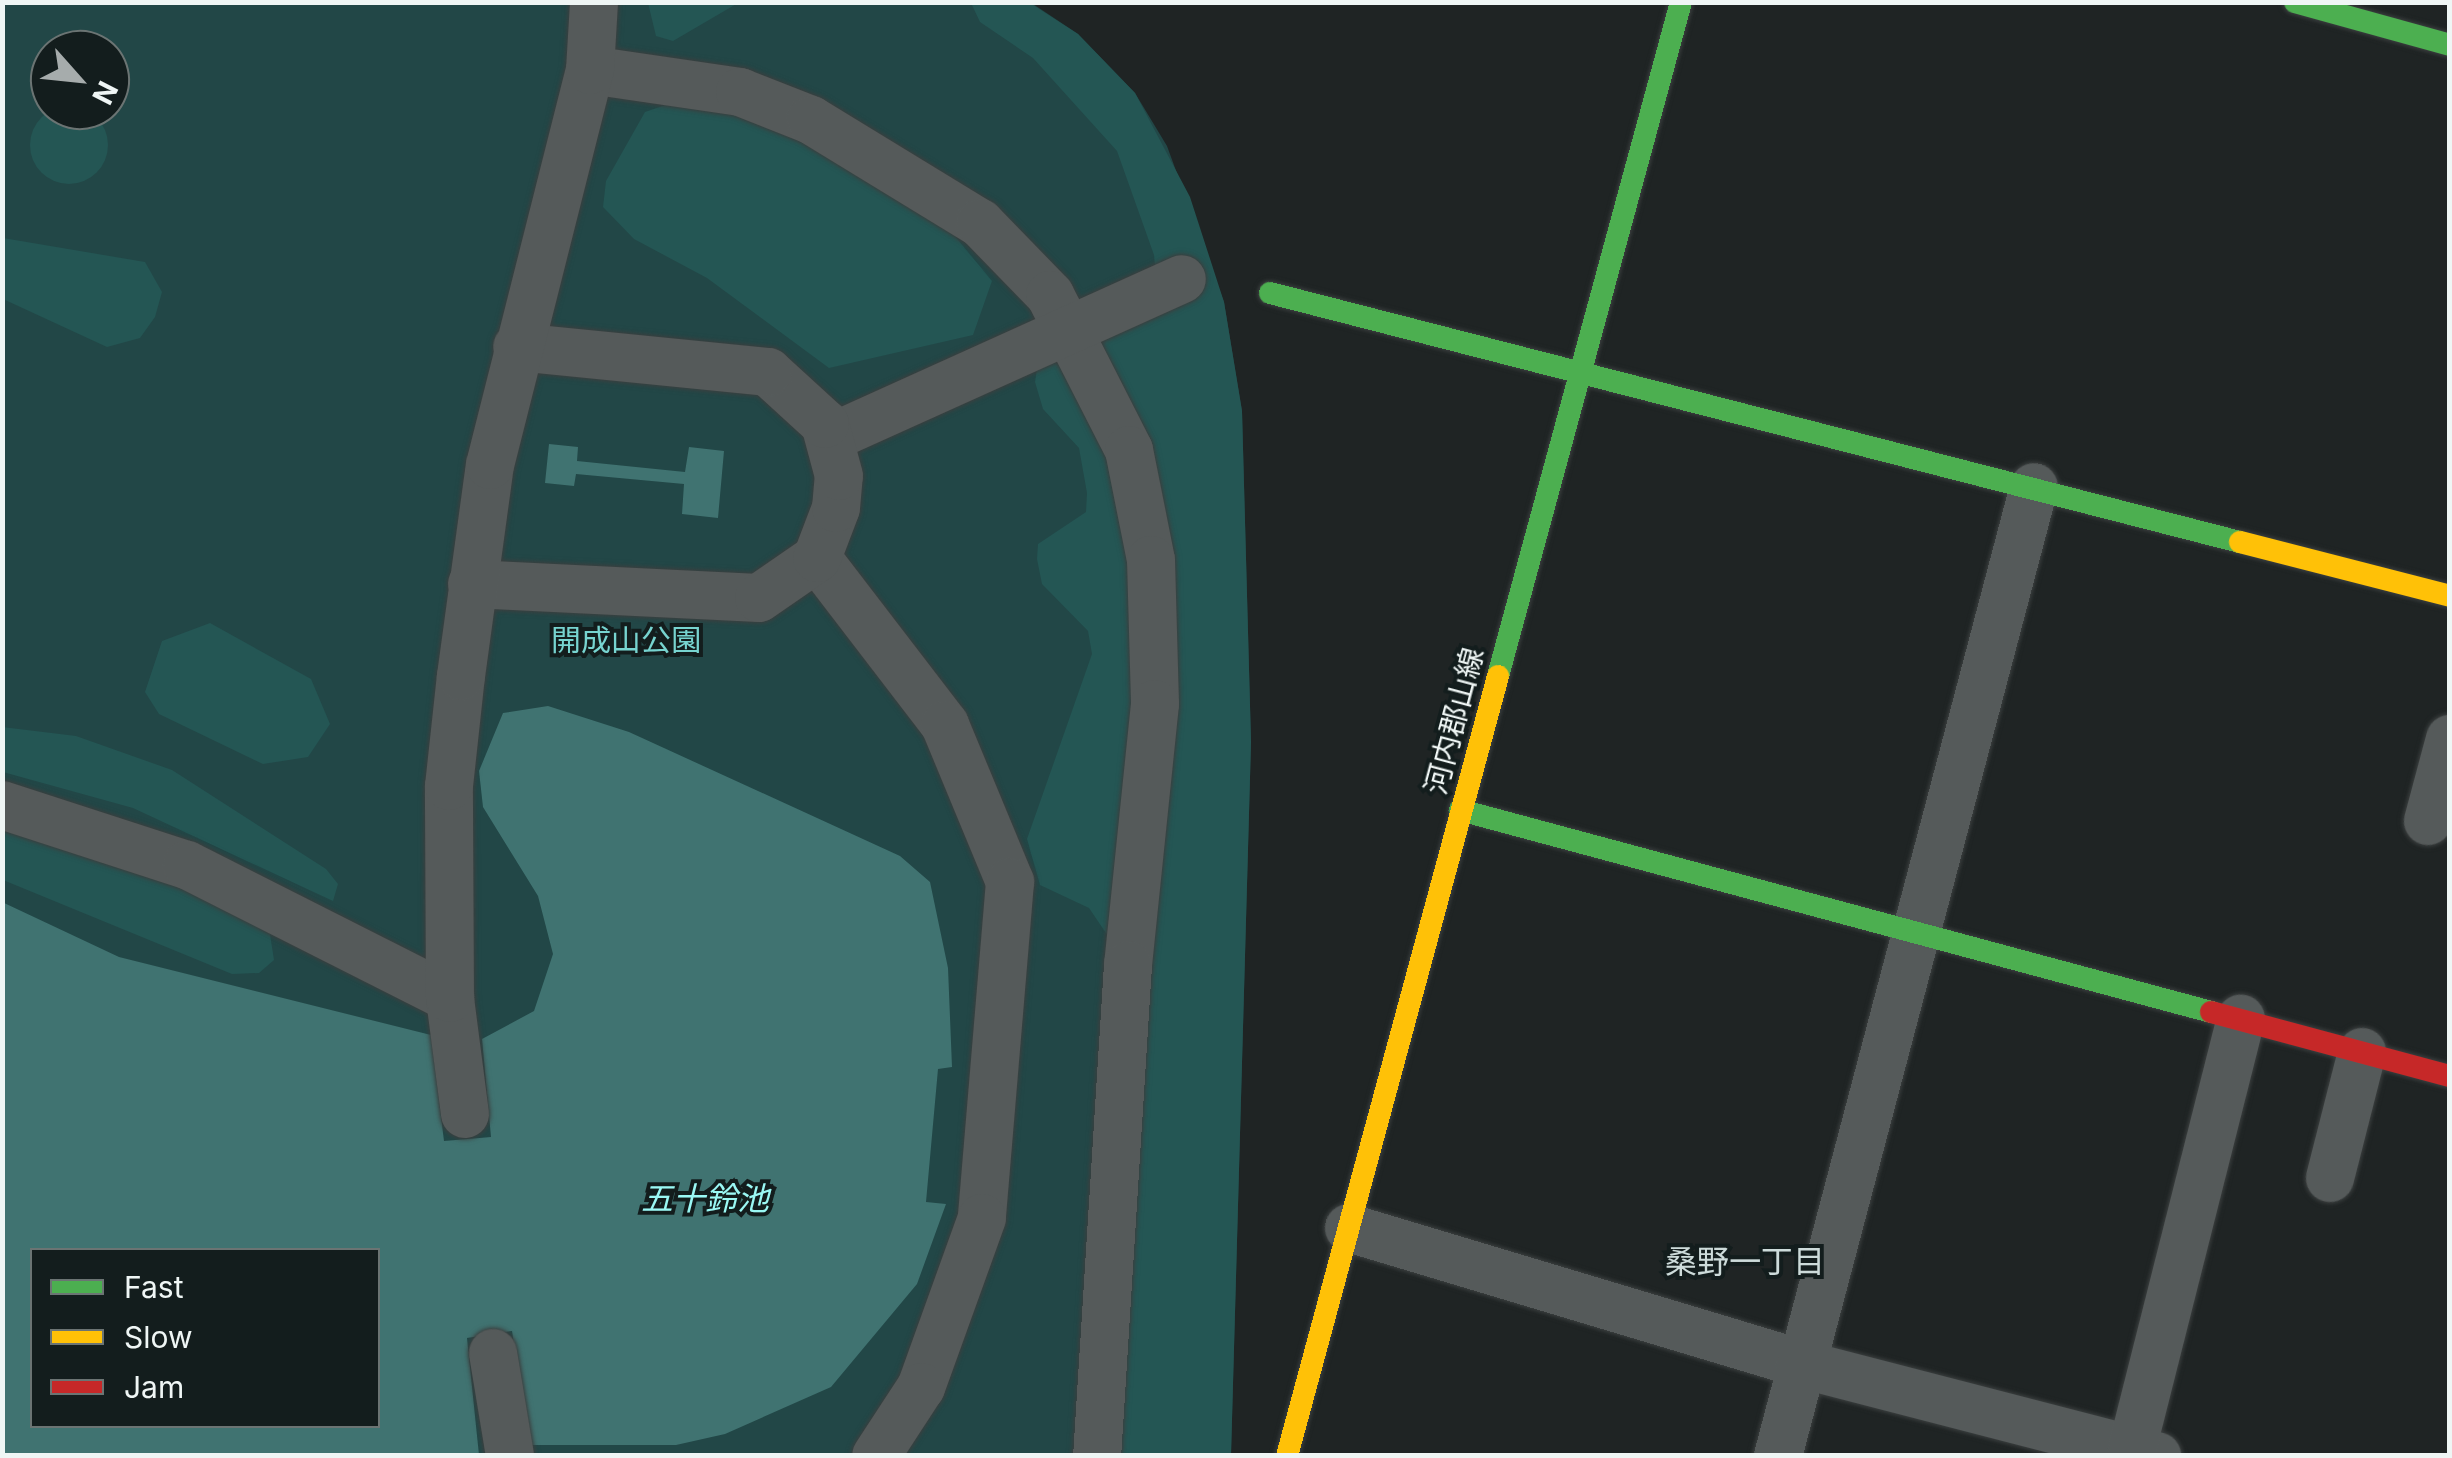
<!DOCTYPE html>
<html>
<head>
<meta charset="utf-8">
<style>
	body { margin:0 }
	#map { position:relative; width:2452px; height:1458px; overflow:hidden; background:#1f2424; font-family:Inter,"Noto Sans JP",sans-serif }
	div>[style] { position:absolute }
	.green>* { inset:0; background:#224747 }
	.forest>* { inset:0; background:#245654 }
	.round { border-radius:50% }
	.water>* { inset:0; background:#407371 }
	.roads { filter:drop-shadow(0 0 2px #3b3f3f) drop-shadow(0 0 2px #3b3f3f) }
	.street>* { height:48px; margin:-24px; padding:0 24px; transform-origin:24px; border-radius:24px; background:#555a5a }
	.fast>* { height:22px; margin:-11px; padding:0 11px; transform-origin:11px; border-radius:11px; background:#4caf50 }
	.slow>* { height:22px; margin:-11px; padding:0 11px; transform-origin:11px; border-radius:11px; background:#ffc107 }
	.jam>* { height:22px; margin:-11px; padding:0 11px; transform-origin:11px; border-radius:11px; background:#c62828 }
	span { translate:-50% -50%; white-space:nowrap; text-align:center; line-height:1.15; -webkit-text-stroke:8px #131d1d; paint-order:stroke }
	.park-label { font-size:30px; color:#77d4d0 }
	.street-label { font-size:30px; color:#eff6f5 }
	.water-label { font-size:32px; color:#9af8f4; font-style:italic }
	.neighbourhood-label { font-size:32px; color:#cddbda }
	.frame { position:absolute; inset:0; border:5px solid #eff6f5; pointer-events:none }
	.legend { position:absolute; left:30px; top:1248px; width:350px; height:180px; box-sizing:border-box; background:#131d1d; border:2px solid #6b7473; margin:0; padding:12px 18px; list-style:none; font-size:30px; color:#eff6f5 }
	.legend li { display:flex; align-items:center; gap:20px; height:50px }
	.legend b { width:50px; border:2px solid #6b7473 }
	.north { position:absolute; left:30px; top:30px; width:100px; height:100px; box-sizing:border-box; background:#131d1d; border:2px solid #6b7473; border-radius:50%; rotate:117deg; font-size:28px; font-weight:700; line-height:40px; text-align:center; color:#eff6f5 }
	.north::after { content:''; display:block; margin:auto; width:35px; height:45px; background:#a6acac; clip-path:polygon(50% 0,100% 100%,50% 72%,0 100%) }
</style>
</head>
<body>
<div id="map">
	<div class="green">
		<div style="clip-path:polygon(evenodd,1030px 2px,1078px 34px,1135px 93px,1167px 146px,1224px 302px,1242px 411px,1251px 742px,1231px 1455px,3px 1456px,3px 3px,1030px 2px,50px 50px,110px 50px,110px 110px,50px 110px,50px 50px,1030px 2px,32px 1250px,378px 1250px,378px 1426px,32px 1426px,32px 1250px)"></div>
	</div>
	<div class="forest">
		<div style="clip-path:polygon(648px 3px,648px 2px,738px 3px,673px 41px,656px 36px)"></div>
		<div style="clip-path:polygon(971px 3px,1030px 3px,1078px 34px,1135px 93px,1190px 197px,1224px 302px,1242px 411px,1251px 742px,1231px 1455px,1079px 1455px,1110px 939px,1089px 908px,1040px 885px,1027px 839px,1092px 654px,1088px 631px,1042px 584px,1037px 559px,1038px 544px,1086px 512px,1087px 493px,1079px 448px,1043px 409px,1035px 382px,1039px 355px,1155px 266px,1154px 255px,1117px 151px,1033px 58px,980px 22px)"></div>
		<div style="clip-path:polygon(686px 98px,792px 133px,949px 229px,992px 281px,973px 335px,829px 368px,707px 278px,634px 239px,603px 207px,606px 181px,645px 112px)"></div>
		<div class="round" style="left:30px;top:106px;width:78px;height:78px"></div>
		<div style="clip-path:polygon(3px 238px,145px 262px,162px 292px,155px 317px,140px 338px,107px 347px,3px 299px)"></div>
		<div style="clip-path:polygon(210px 623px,311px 679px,330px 724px,308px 757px,263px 764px,159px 714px,145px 692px,162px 641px)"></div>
		<div style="clip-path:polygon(2px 727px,76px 736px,172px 770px,326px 869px,338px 884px,333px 901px,133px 808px,3px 772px)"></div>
		<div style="clip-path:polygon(3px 821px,171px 879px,269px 928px,274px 960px,259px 973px,232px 974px,3px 880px)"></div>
	</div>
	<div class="water">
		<div style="clip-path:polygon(549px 444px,578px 447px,577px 461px,685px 472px,689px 447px,724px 451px,718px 518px,682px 514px,684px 484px,576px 474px,574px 486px,545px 483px)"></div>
		<div style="clip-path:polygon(evenodd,548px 706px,629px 732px,900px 856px,930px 882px,948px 968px,952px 1067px,938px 1069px,926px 1202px,946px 1204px,917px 1284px,831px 1387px,725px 1434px,676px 1445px,529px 1445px,512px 1331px,467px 1338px,479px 1455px,3px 1455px,2px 902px,119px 957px,431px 1035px,444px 1141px,491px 1137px,482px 1039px,534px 1011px,553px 954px,538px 896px,483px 807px,479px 771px,503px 713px,548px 706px,32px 1250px,378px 1250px,378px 1426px,32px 1426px,32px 1250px)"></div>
	</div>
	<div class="roads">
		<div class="street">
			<div style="left:590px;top:70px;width:152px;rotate:8.3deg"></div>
			<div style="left:740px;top:92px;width:76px;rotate:21.5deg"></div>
			<div style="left:811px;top:120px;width:198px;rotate:31.4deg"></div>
			<div style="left:980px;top:223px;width:100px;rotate:45.8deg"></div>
			<div style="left:1050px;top:295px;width:174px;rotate:63deg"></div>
			<div style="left:1129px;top:450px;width:112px;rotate:78.7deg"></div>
			<div style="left:1151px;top:560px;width:144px;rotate:88.4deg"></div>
			<div style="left:1155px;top:704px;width:262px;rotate:95.9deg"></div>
			<div style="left:1128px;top:965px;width:492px;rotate:93.6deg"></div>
			<div style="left:830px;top:438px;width:386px;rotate:-24.3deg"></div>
			<div style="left:817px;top:558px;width:210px;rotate:52.5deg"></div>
			<div style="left:945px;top:725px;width:170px;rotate:67.5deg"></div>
			<div style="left:1010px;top:882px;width:337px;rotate:94.8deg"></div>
			<div style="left:982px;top:1218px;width:180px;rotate:109.8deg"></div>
			<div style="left:921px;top:1387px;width:82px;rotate:123.1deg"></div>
			<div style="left:472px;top:584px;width:287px;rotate:2.8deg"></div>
			<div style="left:759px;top:598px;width:70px;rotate:-34.6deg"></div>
			<div style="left:817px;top:558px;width:53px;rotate:-69.2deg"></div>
			<div style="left:836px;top:508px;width:32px;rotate:-85deg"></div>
			<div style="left:839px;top:476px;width:54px;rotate:-105.1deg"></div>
			<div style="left:825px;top:424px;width:77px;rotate:-137.6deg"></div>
			<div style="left:768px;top:372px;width:252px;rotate:-174.3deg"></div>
			<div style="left:2px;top:805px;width:194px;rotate:18deg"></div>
			<div style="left:187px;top:865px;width:295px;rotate:26.8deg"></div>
			<div style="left:2428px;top:821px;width:85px;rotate:-75deg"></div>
			<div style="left:465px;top:1114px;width:117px;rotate:-97.4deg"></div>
			<div style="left:450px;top:998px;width:212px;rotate:-90.3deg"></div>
			<div style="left:449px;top:786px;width:111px;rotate:-83.8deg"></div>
			<div style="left:461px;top:676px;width:213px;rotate:-82.2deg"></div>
			<div style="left:490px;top:465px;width:407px;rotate:-75.8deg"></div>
			<div style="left:590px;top:70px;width:68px;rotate:-86.6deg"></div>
			<div style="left:2330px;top:1178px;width:130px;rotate:-75.7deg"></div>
			<div style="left:1349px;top:1228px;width:472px;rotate:16.7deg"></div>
			<div style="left:1801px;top:1364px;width:368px;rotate:14.5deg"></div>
			<div style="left:493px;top:1353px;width:104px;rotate:80.6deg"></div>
			<div style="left:2132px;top:1449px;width:444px;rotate:-75.8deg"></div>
			<div style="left:1778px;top:1456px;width:1002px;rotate:-75.2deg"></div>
		</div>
		<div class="fast">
			<div style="left:2295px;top:2px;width:161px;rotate:15.5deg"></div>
			<div style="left:1270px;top:293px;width:1001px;rotate:14.4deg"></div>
			<div style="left:1498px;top:676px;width:698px;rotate:-74.81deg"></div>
			<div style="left:1460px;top:810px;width:778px;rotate:15.05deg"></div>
		</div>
		<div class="slow">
			<div style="left:2240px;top:542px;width:217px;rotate:14.4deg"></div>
			<div style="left:1287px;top:1456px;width:808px;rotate:-74.86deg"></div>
		</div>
		<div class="jam">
			<div style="left:2211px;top:1012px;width:247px;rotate:15deg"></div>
		</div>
	</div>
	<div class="park-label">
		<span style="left:626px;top:640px">開成山公園</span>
	</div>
	<div class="street-label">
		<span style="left:1454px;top:721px;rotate:-75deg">河内郡山線</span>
	</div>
	<div class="water-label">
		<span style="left:705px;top:1199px">五十鈴池</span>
	</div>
	<div class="neighbourhood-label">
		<span style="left:1745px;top:1262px">桑野一丁目</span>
	</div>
	<div class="frame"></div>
	<ul class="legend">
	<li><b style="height:12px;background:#4caf50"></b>Fast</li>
	<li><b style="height:12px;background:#ffc107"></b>Slow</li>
	<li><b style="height:12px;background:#c62828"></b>Jam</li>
	</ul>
	<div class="north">N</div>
</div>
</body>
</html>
